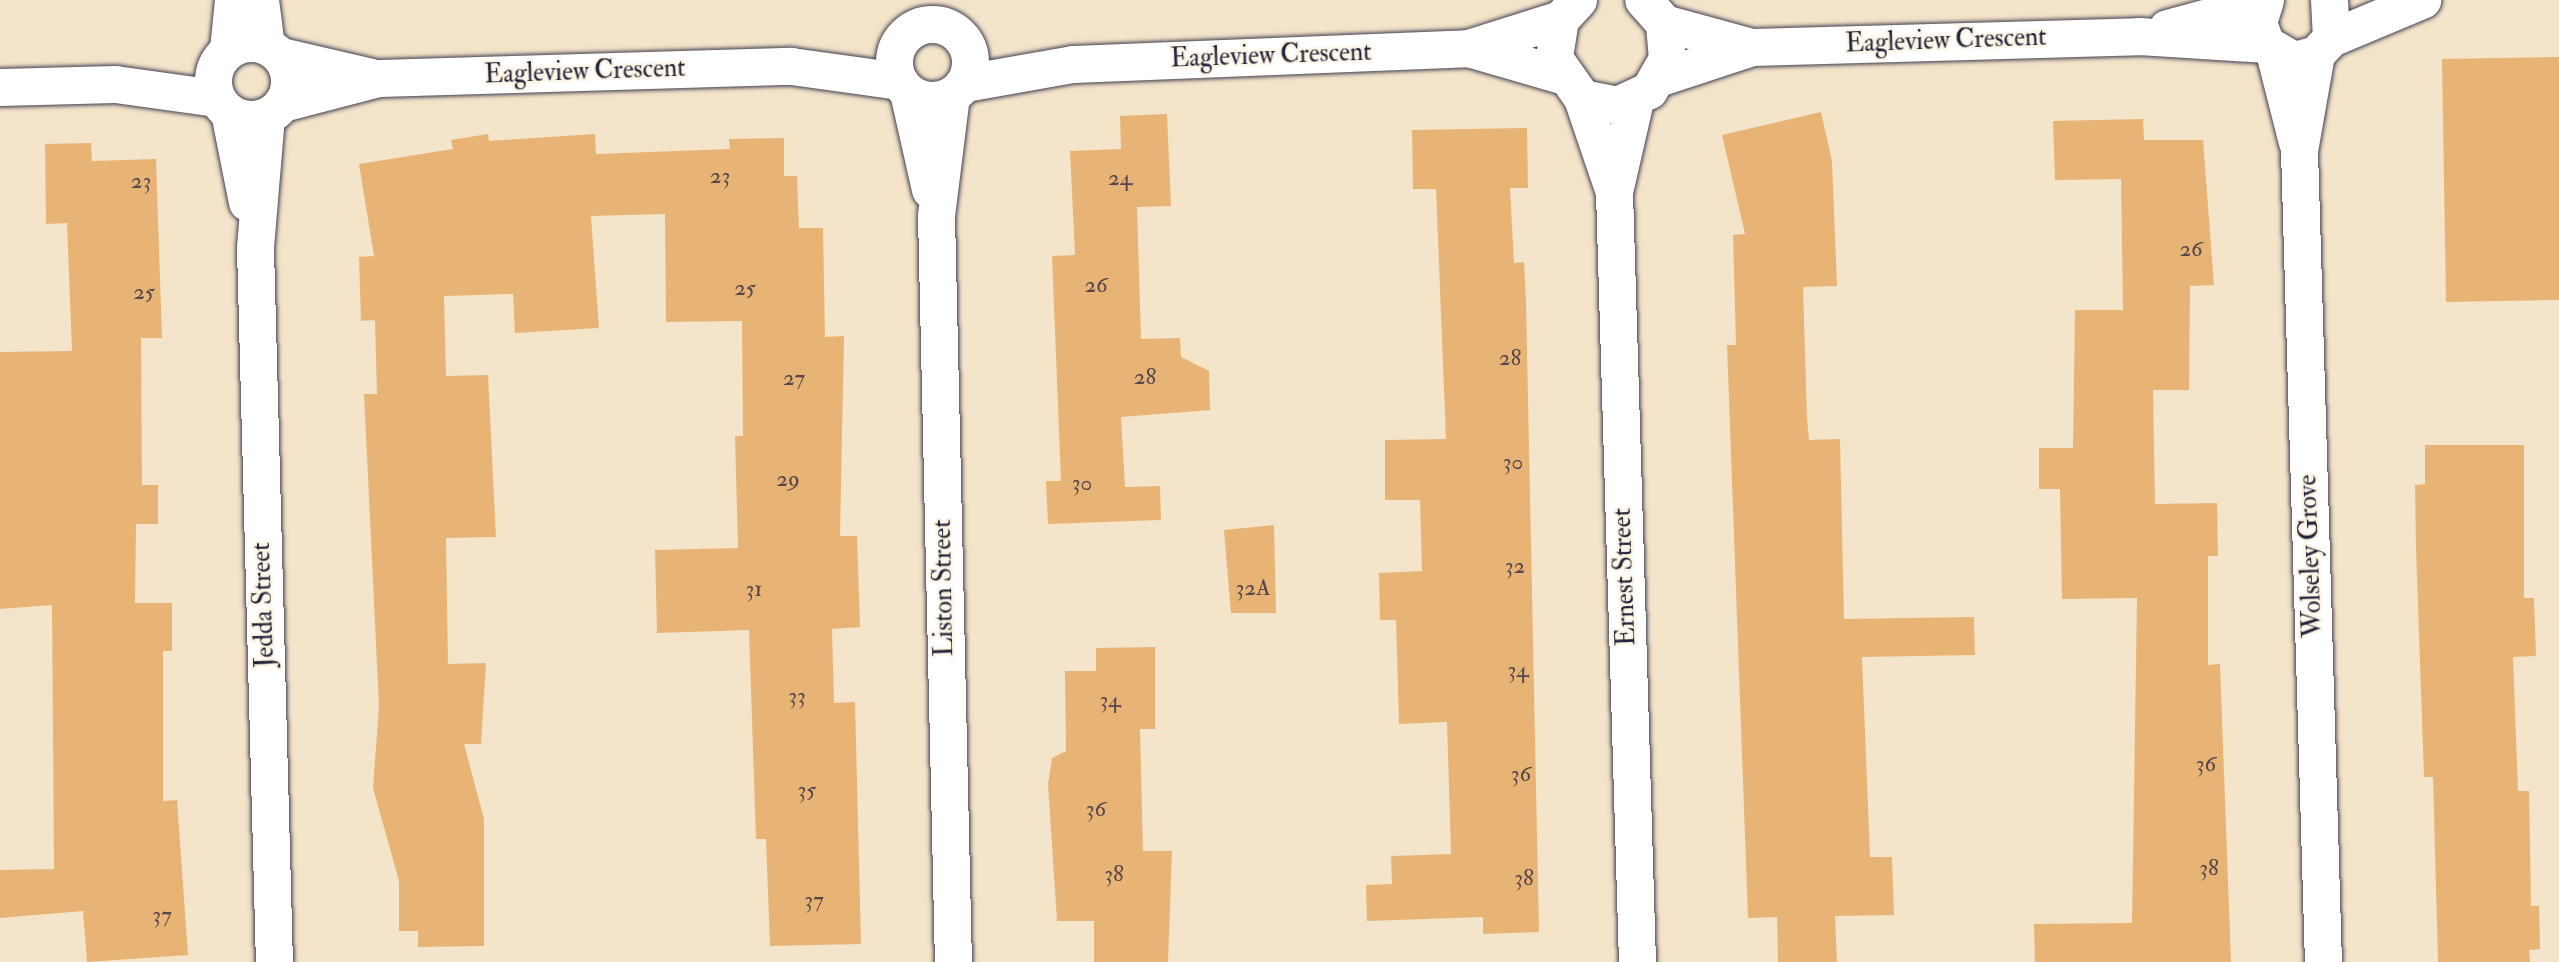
<!DOCTYPE html>
<html>
<head>
<meta charset="utf-8">
<style>
	body { margin:0 }
	#map { position:relative; width:2559px; height:962px; overflow:hidden; background:#f4e4ca; font-family:"IM FELL Double Pica",serif }
	div>[style] { position:absolute }
	.building>* { inset:0; background:#e8b476 }
	.roads { filter:drop-shadow(0 0 2px #423f50) drop-shadow(0 0 2px #423f50) }
	.street>* { height:37px; margin:-18.5px; padding:0 18.5px; transform-origin:18.5px; border-radius:18.5px; background:#fff }
	.street>.ring { margin:-18.5px; padding:0; box-sizing:content-box; background:none; border:37px solid #fff; border-radius:50% }
	span { translate:-50% -50%; white-space:nowrap; text-align:center; line-height:1.15; -webkit-text-stroke:5px #fcf5e5; paint-order:stroke }
	.number-label { font-size:23px; color:#54464a }
	.number-label span { -webkit-text-stroke-width:0 }
	.street-label { font-size:26px; color:#22223b }
</style>
</head>
<body>
<div id="map">
	<div class="building">
		<div style="clip-path:polygon(2559px 57px,2559px 300px,2446px 302px,2442px 59px)"></div>
		<div style="clip-path:polygon(1821px 112px,1832px 161px,1837px 286px,1803px 287px,1807px 418px,1809px 440px,1840px 439px,1844px 619px,1974px 617px,1975px 655px,1862px 657px,1870px 857px,1892px 857px,1894px 915px,1835px 916px,1837px 962px,1778px 962px,1777px 917px,1748px 918px,1727px 345px,1736px 345px,1733px 235px,1745px 234px,1722px 135px)"></div>
		<div style="clip-path:polygon(1167px 114px,1171px 206px,1137px 207px,1141px 339px,1180px 338px,1181px 357px,1209px 371px,1210px 410px,1121px 417px,1125px 487px,1160px 486px,1161px 520px,1048px 524px,1046px 481px,1061px 481px,1052px 256px,1075px 255px,1070px 151px,1121px 149px,1120px 116px)"></div>
		<div style="clip-path:polygon(2143px 119px,2144px 140px,2203px 140px,2214px 285px,2190px 286px,2189px 390px,2153px 390px,2155px 504px,2217px 503px,2218px 556px,2208px 556px,2208px 665px,2220px 664px,2231px 962px,2035px 962px,2034px 924px,2132px 923px,2137px 598px,2062px 599px,2060px 489px,2039px 489px,2039px 448px,2073px 448px,2075px 310px,2123px 310px,2121px 179px,2055px 180px,2053px 121px)"></div>
		<div style="clip-path:polygon(1527px 128px,1528px 188px,1510px 188px,1514px 263px,1524px 262px,1526px 302px,1539px 932px,1483px 934px,1483px 917px,1367px 921px,1366px 885px,1392px 884px,1391px 856px,1451px 854px,1447px 722px,1399px 724px,1396px 620px,1380px 620px,1379px 573px,1422px 571px,1420px 500px,1385px 500px,1385px 440px,1446px 439px,1436px 189px,1413px 189px,1412px 130px)"></div>
		<div style="clip-path:polygon(488px 134px,489px 141px,595px 134px,596px 154px,730px 149px,729px 139px,784px 138px,784px 176px,797px 176px,799px 228px,823px 228px,825px 337px,844px 336px,840px 536px,857px 536px,860px 627px,832px 629px,834px 703px,855px 702px,861px 944px,770px 946px,766px 839px,756px 839px,749px 630px,657px 633px,655px 550px,738px 548px,735px 436px,743px 436px,742px 321px,666px 322px,665px 214px,591px 216px,599px 328px,515px 333px,513px 294px,444px 296px,446px 376px,488px 375px,496px 537px,446px 538px,448px 664px,486px 663px,481px 744px,464px 744px,484px 819px,484px 946px,418px 947px,418px 931px,399px 931px,399px 881px,373px 788px,379px 706px,364px 394px,377px 394px,375px 320px,361px 321px,359px 257px,374px 256px,359px 164px,453px 149px,451px 140px)"></div>
		<div style="clip-path:polygon(91px 143px,92px 161px,156px 159px,162px 338px,141px 338px,142px 485px,158px 485px,158px 524px,136px 524px,135px 603px,172px 603px,172px 651px,163px 651px,163px 801px,177px 800px,188px 955px,87px 962px,83px 911px,0 918px,0 870px,54px 869px,52px 605px,0 609px,0 352px,72px 351px,67px 223px,46px 224px,45px 144px)"></div>
		<div style="clip-path:polygon(2425px 445px,2524px 445px,2524px 598px,2534px 598px,2536px 656px,2513px 657px,2518px 791px,2529px 791px,2531px 906px,2539px 906px,2540px 949px,2529px 950px,2530px 962px,2438px 962px,2433px 777px,2424px 777px,2416px 548px,2415px 485px,2425px 484px)"></div>
		<div style="clip-path:polygon(1274px 525px,1276px 613px,1231px 613px,1224px 530px)"></div>
		<div style="clip-path:polygon(1155px 647px,1155px 729px,1140px 729px,1143px 851px,1172px 851px,1168px 962px,1094px 962px,1094px 921px,1057px 921px,1048px 784px,1052px 758px,1066px 751px,1065px 671px,1096px 671px,1096px 648px)"></div>
	</div>
	<div class="roads">
		<div class="street">
			<div style="left:260px;top:0;width:46px;rotate:82.6deg"></div>
			<div style="left:1578px;top:0;width:26px;rotate:133deg"></div>
			<div style="left:1560px;top:19px;width:39px;rotate:99deg"></div>
			<div style="left:1554px;top:58px;width:49px;rotate:55deg"></div>
			<div style="left:1582px;top:98px;width:36px;rotate:11deg"></div>
			<div style="left:1617px;top:105px;width:35px;rotate:-25deg"></div>
			<div style="left:1649px;top:90px;width:36px;rotate:-60deg"></div>
			<div style="left:1667px;top:59px;width:36px;rotate:-95deg"></div>
			<div style="left:1664px;top:23px;width:31px;rotate:-132deg"></div>
			<div style="left:2265px;top:0;width:24px;rotate:107deg"></div>
			<div style="left:2258px;top:23px;width:22px;rotate:69deg"></div>
			<div style="left:2266px;top:44px;width:32px;rotate:30deg"></div>
			<div style="left:2294px;top:60px;width:23px;rotate:-15deg"></div>
			<div style="left:2316px;top:54px;width:22px;rotate:-47deg"></div>
			<div style="left:2331px;top:38px;width:38px;rotate:-93deg"></div>
			<div style="left:1664px;top:23px;width:91px;rotate:15.3deg"></div>
			<div class="ring" style="left:894px;top:24px;width:39px;height:39px"></div>
			<div style="left:2167px;top:28px;width:99px;rotate:-15.2deg"></div>
			<div style="left:2331px;top:38px;width:99px;rotate:-22.7deg"></div>
			<div class="ring" style="left:213px;top:43px;width:39px;height:39px"></div>
			<div style="left:1468px;top:48px;width:97px;rotate:16.2deg"></div>
			<div style="left:228px;top:49px;width:49px;rotate:-84.2deg"></div>
			<div style="left:2274px;top:52px;width:93px;rotate:75.7deg"></div>
			<div style="left:2316px;top:54px;width:97px;rotate:100deg"></div>
			<div style="left:2299px;top:150px;width:812px;rotate:88.31deg"></div>
			<div style="left:281px;top:56px;width:93px;rotate:13deg"></div>
			<div style="left:1661px;top:77px;width:96px;rotate:-18.2deg"></div>
			<div style="left:1752px;top:47px;width:387px;rotate:-1.6deg"></div>
			<div style="left:2139px;top:36px;width:127px;rotate:3.6deg"></div>
			<div style="left:965px;top:83px;width:110px;rotate:-10deg"></div>
			<div style="left:1073px;top:64px;width:395px;rotate:-2.3deg"></div>
			<div style="left:1468px;top:48px;width:96px;rotate:-17.5deg"></div>
			<div style="left:0;top:87px;width:115px;rotate:-1.5deg"></div>
			<div style="left:115px;top:84px;width:102px;rotate:7.9deg"></div>
			<div style="left:908px;top:92px;width:100px;rotate:77.3deg"></div>
			<div style="left:951px;top:95px;width:121px;rotate:97.1deg"></div>
			<div style="left:936px;top:215px;width:747px;rotate:88.7deg"></div>
			<div style="left:1582px;top:98px;width:99px;rotate:71.2deg"></div>
			<div style="left:1635px;top:100px;width:94px;rotate:102.9deg"></div>
			<div style="left:1614px;top:192px;width:770px;rotate:88.29deg"></div>
			<div style="left:282px;top:103px;width:100px;rotate:-14.5deg"></div>
			<div style="left:379px;top:78px;width:412px;rotate:-1.7deg"></div>
			<div style="left:791px;top:66px;width:109px;rotate:7.9deg"></div>
			<div style="left:229px;top:112px;width:92px;rotate:78.7deg"></div>
			<div style="left:266px;top:116px;width:132px;rotate:94.8deg"></div>
			<div style="left:255px;top:248px;width:714px;rotate:88.48deg"></div>
		</div>
	</div>
	<div class="number-label">
		<span style="left:720px;top:176px">23</span>
		<span style="left:1120px;top:178px">24</span>
		<span style="left:141px;top:181px">23</span>
		<span style="left:2191px;top:249px">26</span>
		<span style="left:1096px;top:285px">26</span>
		<span style="left:745px;top:288px">25</span>
		<span style="left:144px;top:292px">25</span>
		<span style="left:1510px;top:358px">28</span>
		<span style="left:1145px;top:377px">28</span>
		<span style="left:794px;top:378px">27</span>
		<span style="left:1513px;top:462px">30</span>
		<span style="left:788px;top:479px">29</span>
		<span style="left:1082px;top:483px">30</span>
		<span style="left:1515px;top:566px">32</span>
		<span style="left:1253px;top:588px">32A</span>
		<span style="left:754px;top:589px">31</span>
		<span style="left:1518px;top:670px">34</span>
		<span style="left:797px;top:696px">33</span>
		<span style="left:1110px;top:700px">34</span>
		<span style="left:2206px;top:764px">36</span>
		<span style="left:1521px;top:774px">36</span>
		<span style="left:807px;top:790px">35</span>
		<span style="left:1096px;top:809px">36</span>
		<span style="left:2209px;top:868px">38</span>
		<span style="left:1114px;top:874px">38</span>
		<span style="left:1524px;top:878px">38</span>
		<span style="left:814px;top:900px">37</span>
		<span style="left:162px;top:915px">37</span>
	</div>
	<div class="street-label">
		<span style="left:1946px;top:41px;rotate:-2deg">Eagleview Crescent</span>
		<span style="left:1271px;top:56px;rotate:-2deg">Eagleview Crescent</span>
		<span style="left:585px;top:72px;rotate:-2deg">Eagleview Crescent</span>
		<span style="left:2311px;top:556px;rotate:-92deg">Wolseley Grove</span>
		<span style="left:1625px;top:577px;rotate:-92deg">Ernest Street</span>
		<span style="left:944px;top:588px;rotate:-91deg">Liston Street</span>
		<span style="left:264px;top:605px;rotate:-92deg">Jedda Street</span>
	</div>
</div>
</body>
</html>
